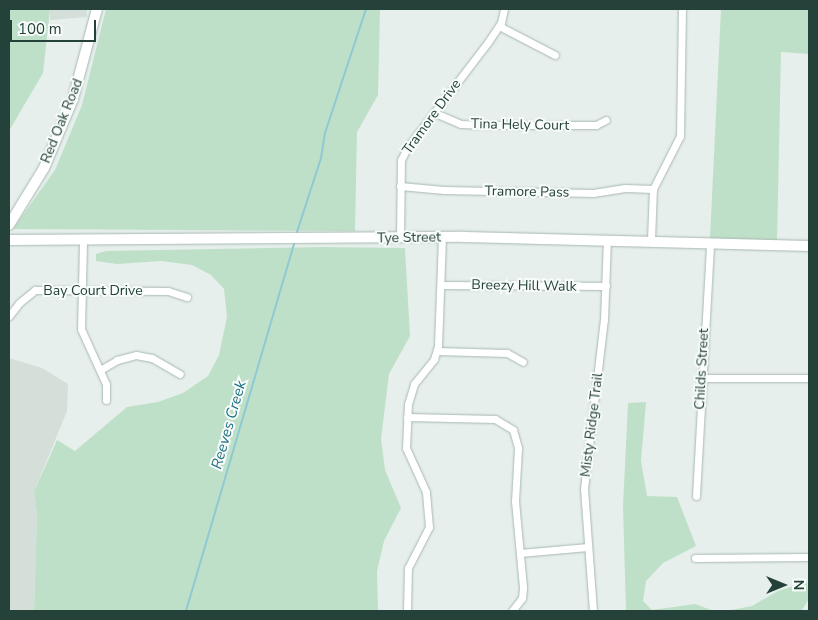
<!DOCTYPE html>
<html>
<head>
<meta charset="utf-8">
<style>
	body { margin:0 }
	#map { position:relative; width:818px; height:620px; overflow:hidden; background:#e6efeb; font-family:"Nunito Sans",sans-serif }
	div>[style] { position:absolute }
	.built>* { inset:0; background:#d4dfda }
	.green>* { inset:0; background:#bfe0c8 }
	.stream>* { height:2px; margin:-1px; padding:0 1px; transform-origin:1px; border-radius:1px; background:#8ec9d4 }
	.roads { filter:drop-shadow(0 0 1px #a8b8b2) drop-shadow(0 0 1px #a8b8b2) }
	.street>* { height:7px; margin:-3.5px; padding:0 3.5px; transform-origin:3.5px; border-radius:3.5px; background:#fff }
	.secondary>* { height:10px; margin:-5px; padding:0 5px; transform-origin:5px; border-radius:5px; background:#fff }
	span { translate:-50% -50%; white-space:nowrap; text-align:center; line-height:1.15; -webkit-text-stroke:4px #f7fbf9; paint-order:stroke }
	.street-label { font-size:14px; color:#24423a }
	.water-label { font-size:15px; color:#1c6f80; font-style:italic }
	.frame { position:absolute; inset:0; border:10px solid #24423a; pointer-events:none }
	.north { position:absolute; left:758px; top:560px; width:50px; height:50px; -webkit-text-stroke:4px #f7fbf9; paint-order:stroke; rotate:90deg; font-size:14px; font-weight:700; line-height:20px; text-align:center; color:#24423a }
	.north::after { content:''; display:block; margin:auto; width:18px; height:22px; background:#24423a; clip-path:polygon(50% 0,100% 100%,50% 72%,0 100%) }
	.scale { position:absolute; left:10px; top:20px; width:86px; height:22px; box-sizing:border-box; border:2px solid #24423a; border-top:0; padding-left:6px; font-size:15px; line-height:18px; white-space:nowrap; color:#24423a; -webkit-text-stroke:4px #f7fbf9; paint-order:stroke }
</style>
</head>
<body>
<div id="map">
	<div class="built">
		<div style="clip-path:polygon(50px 9px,87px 9px,87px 17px,50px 20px)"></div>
		<div style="clip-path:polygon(9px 358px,42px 368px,68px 384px,67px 411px,34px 492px,37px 515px,34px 611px,9px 611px)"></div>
	</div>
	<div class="green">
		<div style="clip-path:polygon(9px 9px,50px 9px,43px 73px,9px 131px)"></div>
		<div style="clip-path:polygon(106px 9px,380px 9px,378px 95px,357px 132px,355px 231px,13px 229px,55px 170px,82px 105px)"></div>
		<div style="clip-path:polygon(721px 9px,809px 9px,809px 54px,781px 52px,777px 242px,710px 238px)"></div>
		<div style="clip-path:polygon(323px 247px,405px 248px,410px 336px,389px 374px,381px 439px,385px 470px,401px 508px,384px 541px,377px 571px,378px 611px,34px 611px,37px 515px,34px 492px,57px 440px,75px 451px,127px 407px,158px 402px,183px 393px,208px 376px,219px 355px,227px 317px,224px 289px,211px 275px,192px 265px,161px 261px,117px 264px,96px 261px,96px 254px,106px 251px)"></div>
		<div style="clip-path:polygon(646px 402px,641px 461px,647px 496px,677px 497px,696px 546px,663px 563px,646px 581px,643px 601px,652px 610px,695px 604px,714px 611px,626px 611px,623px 506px,628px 403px)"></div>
		<div style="clip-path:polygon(807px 582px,809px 599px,801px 611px,726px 611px,752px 606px,778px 591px)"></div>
	</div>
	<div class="stream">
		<div style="left:296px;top:235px;width:81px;rotate:-72deg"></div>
		<div style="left:321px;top:158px;width:25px;rotate:-81deg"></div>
		<div style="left:325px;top:133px;width:131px;rotate:-71.7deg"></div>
		<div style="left:186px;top:611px;width:383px;rotate:-73.6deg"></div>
	</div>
	<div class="roads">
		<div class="street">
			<div style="left:499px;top:26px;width:63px;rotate:27.4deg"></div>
			<div style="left:435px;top:113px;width:28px;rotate:23deg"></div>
			<div style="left:461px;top:124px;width:26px;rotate:2deg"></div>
			<div style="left:487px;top:125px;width:109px"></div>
			<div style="left:596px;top:125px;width:11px;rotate:-27deg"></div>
			<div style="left:400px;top:186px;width:44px;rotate:5.2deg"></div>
			<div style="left:444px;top:190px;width:149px;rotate:1.2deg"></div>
			<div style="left:593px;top:193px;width:32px;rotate:-9deg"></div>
			<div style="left:625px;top:188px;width:28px;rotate:2deg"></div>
			<div style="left:400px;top:238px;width:78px;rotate:-89.3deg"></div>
			<div style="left:401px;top:160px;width:13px;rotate:-63deg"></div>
			<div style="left:407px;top:148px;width:133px;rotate:-52.6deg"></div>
			<div style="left:488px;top:42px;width:23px;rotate:-56deg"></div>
			<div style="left:501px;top:23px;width:14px;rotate:-78deg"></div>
			<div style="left:651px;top:240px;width:51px;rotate:-87.8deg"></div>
			<div style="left:653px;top:189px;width:59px;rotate:-63deg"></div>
			<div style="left:680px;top:136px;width:127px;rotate:-89.1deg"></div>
			<div style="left:83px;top:242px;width:87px;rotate:91.3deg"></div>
			<div style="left:81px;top:329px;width:60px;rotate:65.6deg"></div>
			<div style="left:106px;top:384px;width:16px;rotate:90deg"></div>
			<div style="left:442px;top:285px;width:164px;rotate:0.3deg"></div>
			<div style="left:9px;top:316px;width:16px;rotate:-52deg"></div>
			<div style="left:19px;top:303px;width:21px;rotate:-39deg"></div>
			<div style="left:35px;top:290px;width:133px;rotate:0.4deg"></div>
			<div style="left:168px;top:291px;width:20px;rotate:18deg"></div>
			<div style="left:437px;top:351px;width:70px;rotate:1.6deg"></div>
			<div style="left:507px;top:353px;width:18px;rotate:29deg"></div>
			<div style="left:100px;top:370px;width:20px;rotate:-30deg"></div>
			<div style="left:117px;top:360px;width:20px;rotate:-15deg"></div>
			<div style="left:136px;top:355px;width:16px;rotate:11deg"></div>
			<div style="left:152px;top:358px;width:32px;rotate:30deg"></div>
			<div style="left:702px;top:378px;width:107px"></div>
			<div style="left:407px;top:417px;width:88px;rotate:1.3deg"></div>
			<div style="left:495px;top:419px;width:21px;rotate:31deg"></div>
			<div style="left:513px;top:430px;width:19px;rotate:74deg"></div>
			<div style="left:518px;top:448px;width:53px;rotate:93.2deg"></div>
			<div style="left:515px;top:501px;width:87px;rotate:84.7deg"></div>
			<div style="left:523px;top:588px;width:10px;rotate:96deg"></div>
			<div style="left:522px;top:598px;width:16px;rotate:128deg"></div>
			<div style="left:696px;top:496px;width:254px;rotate:-86.8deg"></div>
			<div style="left:520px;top:553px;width:68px;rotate:-5deg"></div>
			<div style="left:695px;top:558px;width:114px;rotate:-0.5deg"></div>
			<div style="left:407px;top:611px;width:43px;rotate:-88.7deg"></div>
			<div style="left:408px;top:568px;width:46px;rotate:-62.9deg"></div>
			<div style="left:429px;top:527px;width:35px;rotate:-95deg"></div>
			<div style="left:426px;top:492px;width:48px;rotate:-114.4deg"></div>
			<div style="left:406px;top:448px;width:44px;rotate:-87.4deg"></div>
			<div style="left:408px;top:404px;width:21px;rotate:-73deg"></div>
			<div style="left:414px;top:384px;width:32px;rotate:-51deg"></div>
			<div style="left:434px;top:359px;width:14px;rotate:-73deg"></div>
			<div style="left:438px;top:346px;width:109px;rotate:-87.9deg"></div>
			<div style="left:593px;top:611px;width:122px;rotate:-94.2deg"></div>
			<div style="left:584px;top:489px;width:170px;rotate:-83.3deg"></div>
			<div style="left:604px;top:320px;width:81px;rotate:-87.9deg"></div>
		</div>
		<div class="secondary">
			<div style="left:9px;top:225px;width:67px;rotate:-58.4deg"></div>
			<div style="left:44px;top:168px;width:75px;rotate:-67.2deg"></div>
			<div style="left:73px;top:99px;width:93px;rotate:-75.1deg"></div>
			<div style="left:9px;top:240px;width:455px;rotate:-0.4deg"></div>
			<div style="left:464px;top:237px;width:345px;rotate:1.5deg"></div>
		</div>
	</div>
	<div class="street-label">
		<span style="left:432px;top:117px;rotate:-54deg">Tramore Drive</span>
		<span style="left:62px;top:121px;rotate:-68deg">Red Oak Road</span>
		<span style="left:520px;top:125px;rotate:1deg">Tina Hely Court</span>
		<span style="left:527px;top:192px;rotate:1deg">Tramore Pass</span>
		<span style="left:409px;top:238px;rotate:-1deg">Tye Street</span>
		<span style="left:524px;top:286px;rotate:1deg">Breezy Hill Walk</span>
		<span style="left:93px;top:291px">Bay Court Drive</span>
		<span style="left:702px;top:369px;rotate:-87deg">Childs Street</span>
		<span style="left:592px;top:425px;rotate:-83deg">Misty Ridge Trail</span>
	</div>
	<div class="water-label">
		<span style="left:229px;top:425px;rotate:-74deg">Reeves Creek</span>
	</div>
	<div class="frame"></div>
	<div class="north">N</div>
	<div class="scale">100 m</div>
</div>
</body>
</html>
